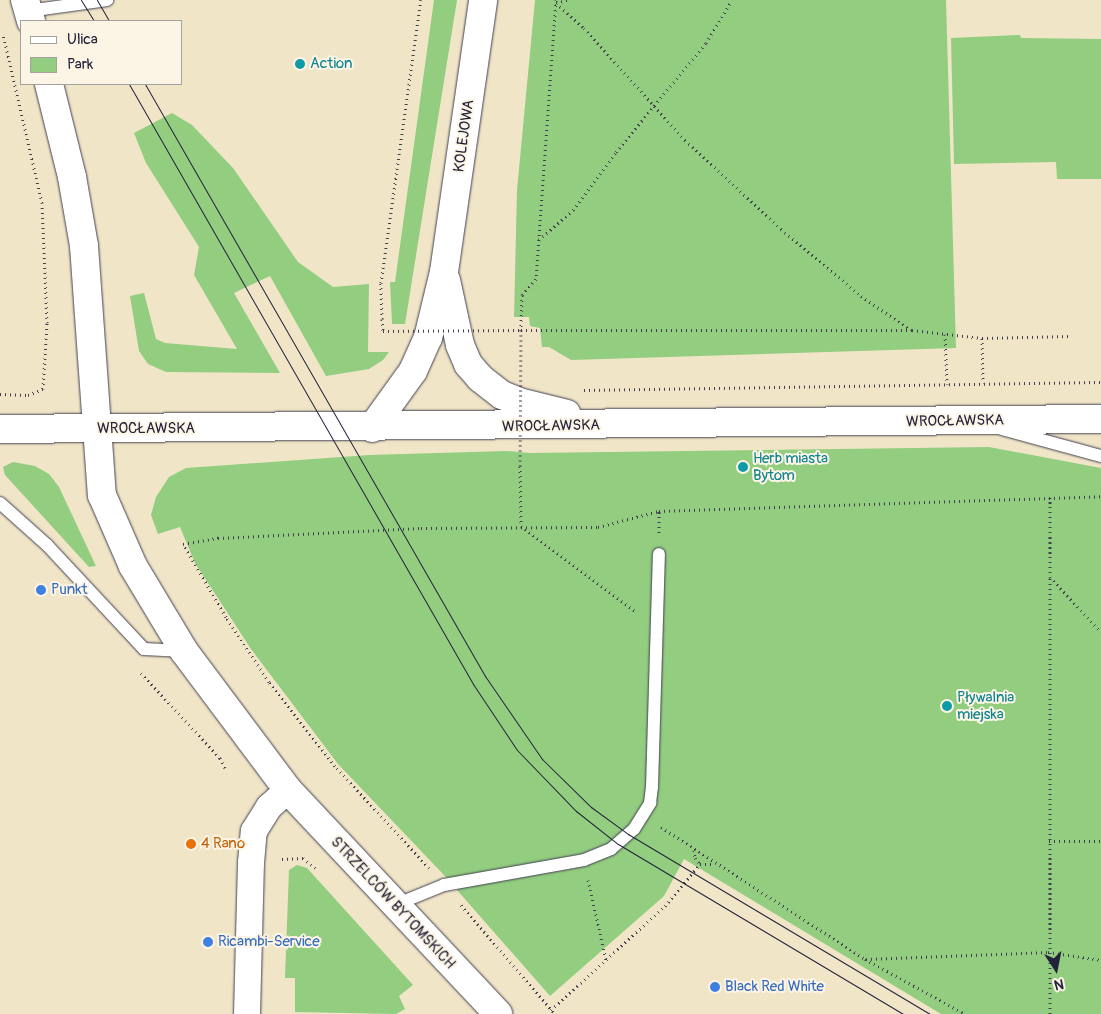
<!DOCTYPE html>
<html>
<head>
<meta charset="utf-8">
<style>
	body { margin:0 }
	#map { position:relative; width:1101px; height:1014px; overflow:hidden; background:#f0e5c7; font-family:Pangolin,sans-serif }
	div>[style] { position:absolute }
	.green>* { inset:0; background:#93cd80 }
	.path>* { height:3px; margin-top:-1.5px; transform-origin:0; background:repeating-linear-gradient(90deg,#413f50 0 1px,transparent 0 5px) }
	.roads { filter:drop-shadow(0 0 1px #413f50) drop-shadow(0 0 1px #413f50) }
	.lane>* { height:12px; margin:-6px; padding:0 6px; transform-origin:6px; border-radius:6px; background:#fff }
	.street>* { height:26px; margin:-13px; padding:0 13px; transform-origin:13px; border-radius:13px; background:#fff }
	.secondary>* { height:28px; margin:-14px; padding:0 14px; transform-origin:14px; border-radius:14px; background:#fff }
	.tram>* { height:1px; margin:-0.5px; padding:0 0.5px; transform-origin:0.5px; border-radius:0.5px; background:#22223b }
	.path-bridge>* { height:3px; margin-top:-1.5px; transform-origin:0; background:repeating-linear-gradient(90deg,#413f50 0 1px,transparent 0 5px) }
	.dots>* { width:14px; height:14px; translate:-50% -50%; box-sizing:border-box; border:2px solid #fcf5e5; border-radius:50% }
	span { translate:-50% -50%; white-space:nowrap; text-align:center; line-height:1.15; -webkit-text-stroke:4px #fcf5e5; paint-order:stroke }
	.culture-label { font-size:15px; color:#0d838f }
	.left { translate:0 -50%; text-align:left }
	.street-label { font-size:15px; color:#22223b }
	.shop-label { font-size:15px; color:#366cbe }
	.food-label { font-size:15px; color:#c56008 }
	.legend { position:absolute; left:20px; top:20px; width:162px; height:65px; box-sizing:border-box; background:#fcf5e5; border:1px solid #a5a1a1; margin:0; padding:6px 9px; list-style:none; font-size:15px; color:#22223b }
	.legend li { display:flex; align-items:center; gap:10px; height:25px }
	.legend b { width:25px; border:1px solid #a5a1a1 }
	.north { position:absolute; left:1031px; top:944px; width:50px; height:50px; -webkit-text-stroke:4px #fcf5e5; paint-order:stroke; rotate:169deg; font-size:14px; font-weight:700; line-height:20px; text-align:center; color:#22223b }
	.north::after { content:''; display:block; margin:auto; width:18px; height:22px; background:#22223b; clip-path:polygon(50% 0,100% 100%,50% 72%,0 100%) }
</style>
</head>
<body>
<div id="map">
	<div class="green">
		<div style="clip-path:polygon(434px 0,457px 0,405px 324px,392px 324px,390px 282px,395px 282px)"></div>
		<div style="clip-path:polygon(535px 0,946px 0,956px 348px,571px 360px,549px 347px,542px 347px,540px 328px,530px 326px,529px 317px,514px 317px,517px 190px)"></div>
		<div style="clip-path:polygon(1020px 35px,1021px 38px,1101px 39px,1101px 179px,1057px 179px,1056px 162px,954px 164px,951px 38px)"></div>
		<div style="clip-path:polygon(172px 113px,192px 125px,233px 168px,298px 262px,333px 287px,369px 284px,368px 352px,389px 352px,383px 360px,369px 369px,326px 376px,270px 276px,234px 293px,280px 373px,166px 372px,148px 364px,139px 351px,130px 296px,144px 293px,156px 339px,165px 343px,237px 349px,194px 275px,199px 247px,146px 163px,134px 133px)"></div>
		<div style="clip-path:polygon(989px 447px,1101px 468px,1101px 1014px,941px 1014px,684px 859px,664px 896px,550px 996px,443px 874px,338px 764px,251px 649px,195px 563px,180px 527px,158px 534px,151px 515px,156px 497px,169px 477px,186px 468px,369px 455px,507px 451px,530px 453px)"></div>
		<div style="clip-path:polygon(13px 462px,35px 466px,49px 474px,59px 487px,96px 566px,89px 567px,5px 475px,3px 467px)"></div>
		<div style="clip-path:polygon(297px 865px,307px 868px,413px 985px,399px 996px,405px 1009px,396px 1014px,295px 1012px,295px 978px,285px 978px,289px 870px)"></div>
	</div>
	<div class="path">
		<div style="left:556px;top:0;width:280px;rotate:94.1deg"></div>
		<div style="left:536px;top:279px;width:21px;rotate:131deg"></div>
		<div style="left:522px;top:295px;width:35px;rotate:92deg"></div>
		<div style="left:521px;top:330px;width:391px"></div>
		<div style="left:912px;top:330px;width:70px;rotate:6.5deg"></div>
		<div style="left:982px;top:338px;width:90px;rotate:-1.3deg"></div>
		<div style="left:567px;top:0;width:11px;rotate:165deg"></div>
		<div style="left:556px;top:3px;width:38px;rotate:42deg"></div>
		<div style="left:584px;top:28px;width:151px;rotate:48deg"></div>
		<div style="left:685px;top:140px;width:131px;rotate:42.8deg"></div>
		<div style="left:781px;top:229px;width:104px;rotate:39.9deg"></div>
		<div style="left:861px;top:296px;width:60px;rotate:34.2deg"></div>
		<div style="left:539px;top:240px;width:45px;rotate:-41.4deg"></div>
		<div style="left:573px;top:210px;width:72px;rotate:-53.4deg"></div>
		<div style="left:616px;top:152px;width:141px;rotate:-50.5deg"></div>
		<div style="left:706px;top:43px;width:50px;rotate:-58.8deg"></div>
		<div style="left:382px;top:319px;width:36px;rotate:-92deg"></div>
		<div style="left:381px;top:283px;width:286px;rotate:-82deg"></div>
		<div style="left:945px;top:334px;width:50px;rotate:87.7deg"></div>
		<div style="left:982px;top:338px;width:45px;rotate:88.7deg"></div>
		<div style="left:584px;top:390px;width:517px;rotate:-0.89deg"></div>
		<div style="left:0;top:394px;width:28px;rotate:2deg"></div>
		<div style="left:28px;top:395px;width:16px;rotate:-22deg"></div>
		<div style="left:43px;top:389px;width:66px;rotate:-86.5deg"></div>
		<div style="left:47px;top:323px;width:120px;rotate:-92.4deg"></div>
		<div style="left:42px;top:203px;width:173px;rotate:-103deg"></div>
		<div style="left:520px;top:466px;width:60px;rotate:89deg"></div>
		<div style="left:521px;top:526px;width:142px;rotate:36.7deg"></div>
		<div style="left:1050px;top:497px;width:80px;rotate:90deg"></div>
		<div style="left:1050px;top:577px;width:75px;rotate:47.2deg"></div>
		<div style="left:659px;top:533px;width:22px;rotate:-90deg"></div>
		<div style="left:141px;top:673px;width:116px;rotate:47.1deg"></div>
		<div style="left:220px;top:758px;width:11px;rotate:63deg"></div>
		<div style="left:661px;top:827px;width:243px;rotate:32.9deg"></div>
		<div style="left:865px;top:959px;width:114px;rotate:28.8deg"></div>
		<div style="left:1049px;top:841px;width:52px"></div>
		<div style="left:694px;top:850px;width:8px;rotate:83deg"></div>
		<div style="left:695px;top:858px;width:8px;rotate:50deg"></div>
		<div style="left:700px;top:864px;width:15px"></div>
		<div style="left:282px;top:859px;width:21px;rotate:-3deg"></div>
		<div style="left:303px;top:858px;width:16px;rotate:38deg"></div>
		<div style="left:429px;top:868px;width:139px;rotate:-132.7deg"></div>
		<div style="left:335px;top:766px;width:107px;rotate:-128.2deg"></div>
		<div style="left:269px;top:682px;width:78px;rotate:-123.5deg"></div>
		<div style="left:226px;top:617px;width:85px;rotate:-120.5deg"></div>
		<div style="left:183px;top:544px;width:36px;rotate:-10deg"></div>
		<div style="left:218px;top:538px;width:203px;rotate:-2.8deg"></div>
		<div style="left:421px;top:528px;width:177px;rotate:-0.3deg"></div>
		<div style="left:598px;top:527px;width:63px;rotate:-14.7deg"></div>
		<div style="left:659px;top:511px;width:442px;rotate:-1.9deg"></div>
		<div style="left:588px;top:880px;width:82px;rotate:77.3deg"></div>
		<div style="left:461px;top:905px;width:144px;rotate:49.2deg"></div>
		<div style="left:866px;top:959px;width:182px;rotate:-2.2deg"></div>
		<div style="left:1048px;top:952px;width:54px;rotate:8.6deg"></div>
		<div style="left:551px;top:1010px;width:154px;rotate:-42.4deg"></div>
		<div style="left:665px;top:906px;width:55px;rotate:-50.2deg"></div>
		<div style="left:1050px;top:1014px;width:437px;rotate:-90deg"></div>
	</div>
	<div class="roads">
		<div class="lane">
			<div style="left:28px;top:11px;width:80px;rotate:-7.9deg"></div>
			<div style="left:1002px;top:429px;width:103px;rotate:15.3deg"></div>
			<div style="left:0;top:503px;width:63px;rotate:41.8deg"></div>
			<div style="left:47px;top:545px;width:142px;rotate:47deg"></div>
			<div style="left:144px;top:649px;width:40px;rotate:2.9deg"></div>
			<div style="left:395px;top:905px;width:53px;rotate:-22.2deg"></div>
			<div style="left:444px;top:885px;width:142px;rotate:-10.1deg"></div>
			<div style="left:584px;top:860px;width:29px;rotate:-22deg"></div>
			<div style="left:611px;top:849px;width:30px;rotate:-41deg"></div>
			<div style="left:634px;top:829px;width:31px;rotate:-58deg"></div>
			<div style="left:650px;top:803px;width:16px;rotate:-83deg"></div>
			<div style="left:652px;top:787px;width:233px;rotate:-88.3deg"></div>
		</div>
		<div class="street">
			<div style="left:247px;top:1014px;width:151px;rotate:-88.5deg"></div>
			<div style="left:251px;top:863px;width:32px;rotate:-85deg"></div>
			<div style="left:254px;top:831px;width:28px;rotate:-58deg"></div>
			<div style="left:269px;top:807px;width:25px;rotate:-42deg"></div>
		</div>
		<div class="secondary">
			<div style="left:25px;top:0;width:22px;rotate:74deg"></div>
			<div style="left:49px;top:84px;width:96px;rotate:76.1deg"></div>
			<div style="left:72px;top:177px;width:70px;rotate:80.1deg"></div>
			<div style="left:84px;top:246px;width:250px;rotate:85.9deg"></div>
			<div style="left:102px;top:495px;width:77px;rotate:66.4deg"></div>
			<div style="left:133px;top:566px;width:99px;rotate:59deg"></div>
			<div style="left:184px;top:651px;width:174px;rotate:53.2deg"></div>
			<div style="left:288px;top:790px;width:307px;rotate:46.8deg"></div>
			<div style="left:446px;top:280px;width:66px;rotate:77.8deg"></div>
			<div style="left:460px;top:345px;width:21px;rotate:67deg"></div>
			<div style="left:468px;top:364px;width:18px;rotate:49deg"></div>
			<div style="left:480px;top:378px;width:28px;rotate:38deg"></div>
			<div style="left:502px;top:395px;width:18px;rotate:22deg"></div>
			<div style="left:519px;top:402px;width:49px;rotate:14deg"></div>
			<div style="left:372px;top:428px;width:70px;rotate:-54.3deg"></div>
			<div style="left:413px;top:371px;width:36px;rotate:-66deg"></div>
			<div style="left:428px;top:338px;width:68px;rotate:-76.4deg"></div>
			<div style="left:444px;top:272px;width:275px;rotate:-81.8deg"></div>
			<div style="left:0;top:429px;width:1101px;rotate:-0.52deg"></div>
		</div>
	</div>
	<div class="tram">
		<div style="left:81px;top:0;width:25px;rotate:58deg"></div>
		<div style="left:97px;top:0;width:24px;rotate:60deg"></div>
		<div style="left:129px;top:84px;width:692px;rotate:60.17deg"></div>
		<div style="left:473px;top:684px;width:79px;rotate:56.3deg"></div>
		<div style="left:517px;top:750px;width:85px;rotate:46deg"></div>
		<div style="left:576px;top:811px;width:53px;rotate:38.2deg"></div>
		<div style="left:618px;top:844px;width:332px;rotate:30.8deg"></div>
		<div style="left:145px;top:84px;width:683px;rotate:60.13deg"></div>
		<div style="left:485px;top:676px;width:101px;rotate:55.5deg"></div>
		<div style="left:542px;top:759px;width:69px;rotate:44.4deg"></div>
		<div style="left:591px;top:807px;width:46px;rotate:36.1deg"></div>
		<div style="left:628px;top:834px;width:352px;rotate:30.8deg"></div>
	</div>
	<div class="path-bridge">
		<div style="left:382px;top:319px;width:12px;rotate:85deg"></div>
		<div style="left:383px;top:331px;width:138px;rotate:-0.4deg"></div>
		<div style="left:521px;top:330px;width:136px;rotate:90.4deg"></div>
	</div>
	<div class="dots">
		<div style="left:300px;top:64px;background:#0f9aa8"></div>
		<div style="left:743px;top:467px;background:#0f9aa8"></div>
		<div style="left:41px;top:590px;background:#3f7fe0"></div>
		<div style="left:947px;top:706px;background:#0f9aa8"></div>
		<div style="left:191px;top:844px;background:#e8710a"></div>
		<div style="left:208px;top:942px;background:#3f7fe0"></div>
		<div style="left:715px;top:987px;background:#3f7fe0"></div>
	</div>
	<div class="culture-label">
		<span class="left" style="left:310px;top:64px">Action</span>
		<span class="left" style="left:753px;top:467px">Herb miasta<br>Bytom</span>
		<span class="left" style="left:957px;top:706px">Pływalnia<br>miejska</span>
	</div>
	<div class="street-label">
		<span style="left:464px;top:136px;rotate:-82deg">KOLEJOWA</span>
		<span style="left:955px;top:421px;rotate:-1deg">WROCŁAWSKA</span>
		<span style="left:551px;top:426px;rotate:-1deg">WROCŁAWSKA</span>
		<span style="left:146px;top:429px">WROCŁAWSKA</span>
		<span style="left:393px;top:903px;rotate:47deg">STRZELCÓW BYTOMSKICH</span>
	</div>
	<div class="shop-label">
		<span class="left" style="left:51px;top:590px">Punkt</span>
		<span class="left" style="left:218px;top:942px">Ricambi-Service</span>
		<span class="left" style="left:725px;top:987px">Black Red White</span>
	</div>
	<div class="food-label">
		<span class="left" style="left:201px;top:844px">4 Rano</span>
	</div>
	<ul class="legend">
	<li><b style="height:6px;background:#fff"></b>Ulica</li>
	<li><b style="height:14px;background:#93cd80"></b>Park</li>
	</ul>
	<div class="north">N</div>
</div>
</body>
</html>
